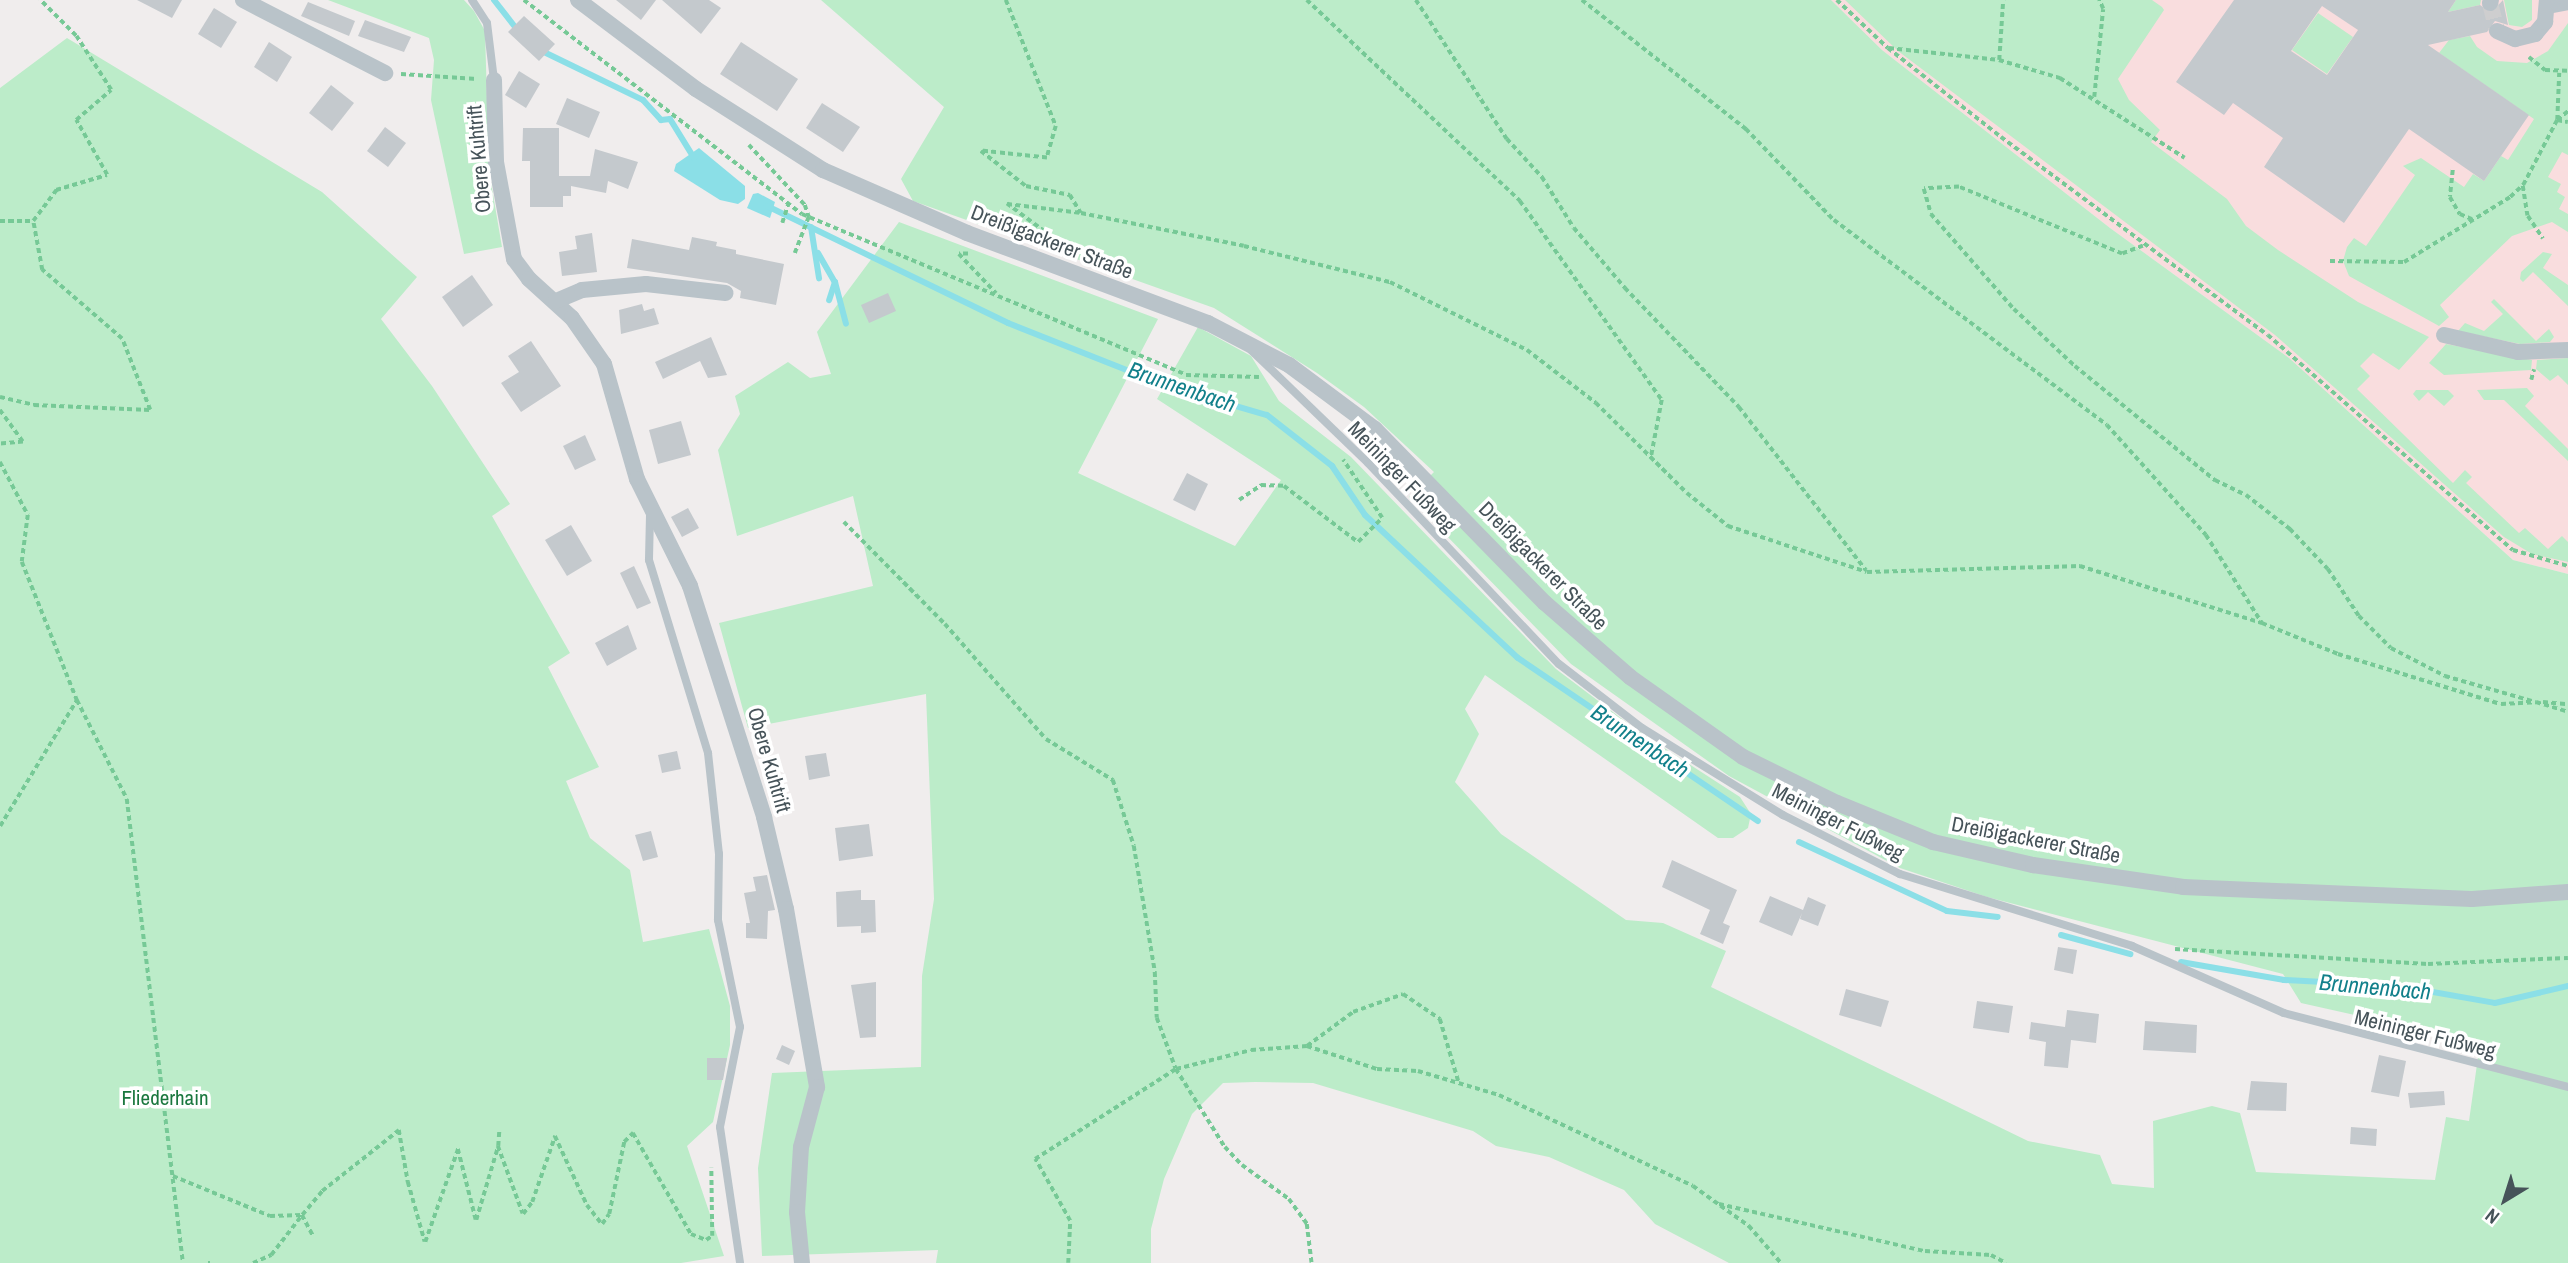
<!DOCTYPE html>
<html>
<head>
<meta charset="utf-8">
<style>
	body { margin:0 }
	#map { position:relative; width:2568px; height:1263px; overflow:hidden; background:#f0eded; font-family:"Archivo Narrow",sans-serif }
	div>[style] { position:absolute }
	.medical>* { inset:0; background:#f9ddde }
	.green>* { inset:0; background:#bcecc9 }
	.water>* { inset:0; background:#8bdfe7 }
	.stream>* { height:6px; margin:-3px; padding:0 3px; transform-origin:3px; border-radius:3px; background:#8bdfe7 }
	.building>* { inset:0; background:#c4c9cd }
	.street-tunnel>* { height:16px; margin-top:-8px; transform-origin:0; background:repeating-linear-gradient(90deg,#cececf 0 16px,transparent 0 24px) }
	.path>* { height:3.5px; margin-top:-1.75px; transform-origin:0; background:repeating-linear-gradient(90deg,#76c996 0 5px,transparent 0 8.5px) }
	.lane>* { height:8px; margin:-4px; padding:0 4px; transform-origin:4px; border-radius:4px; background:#b9c3c9 }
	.street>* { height:16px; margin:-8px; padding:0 8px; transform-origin:8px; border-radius:8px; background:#b9c3c9 }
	span { translate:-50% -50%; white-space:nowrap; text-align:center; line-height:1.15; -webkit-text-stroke:7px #fff; paint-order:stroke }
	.street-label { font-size:21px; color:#465359 }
	.park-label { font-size:21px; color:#1a773e }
	.water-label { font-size:23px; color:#12808b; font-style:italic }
	.north { position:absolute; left:2470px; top:1165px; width:70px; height:70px; -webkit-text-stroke:5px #fff; paint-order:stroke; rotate:218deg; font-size:19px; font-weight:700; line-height:28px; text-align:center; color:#465359 }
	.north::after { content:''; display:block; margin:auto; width:24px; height:32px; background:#465359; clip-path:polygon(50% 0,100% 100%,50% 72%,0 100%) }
</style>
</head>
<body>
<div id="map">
	<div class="medical">
		<div style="clip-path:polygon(1831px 0,2568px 0,2568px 574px,2513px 560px,2289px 358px,2110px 228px,1882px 50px)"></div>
	</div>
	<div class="green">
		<div style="clip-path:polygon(328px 0,464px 0,474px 11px,485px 31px,489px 171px,502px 247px,464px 254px,431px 100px,434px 60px,429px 38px)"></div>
		<div style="clip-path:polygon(821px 0,1831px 0,1882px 50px,2110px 228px,2289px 358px,2513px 560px,2568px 574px,2568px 1263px,1729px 1263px,1655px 1224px,1624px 1190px,1549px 1157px,1496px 1146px,1473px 1131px,1313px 1083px,1255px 1082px,1223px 1083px,1192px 1114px,1164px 1179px,1151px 1229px,1151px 1263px,936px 1263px,938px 1250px,762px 1256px,758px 1168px,772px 1073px,921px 1067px,922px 976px,934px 899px,926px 694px,748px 728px,719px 623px,873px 586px,853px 496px,737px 536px,718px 450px,740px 414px,735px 396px,788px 362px,810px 378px,831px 374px,817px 332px,899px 222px,1158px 319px,1078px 473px,1235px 546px,1281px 480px,1157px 399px,1198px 327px,1251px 356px,1279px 401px,1351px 457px,1556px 669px,1638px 731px,1740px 797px,1751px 814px,1748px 828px,1733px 838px,1718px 838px,1485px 675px,1465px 709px,1479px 734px,1455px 782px,1501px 834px,1626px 920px,1663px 923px,1726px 951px,1711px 987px,2028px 1141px,2100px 1155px,2112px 1184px,2154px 1188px,2153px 1121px,2212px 1106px,2240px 1113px,2256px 1172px,2435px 1180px,2446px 1117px,2469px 1121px,2480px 1043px,2301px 1003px,2283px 974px,1987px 897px,1900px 868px,1729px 776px,1571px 664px,1409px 497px,1434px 472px,1364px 407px,1317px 373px,1214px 308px,913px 201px,901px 179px,944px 107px)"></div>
		<div style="clip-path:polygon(1845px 0,2152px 0,2162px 7px,2164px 10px,2118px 79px,2129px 100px,2160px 130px,2151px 142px,2227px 199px,2246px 226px,2278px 250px,2358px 302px,2429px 337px,2399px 370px,2373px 353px,2360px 366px,2370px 376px,2357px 389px,2453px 483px,2465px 470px,2472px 477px,2466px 483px,2519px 533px,2525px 528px,2548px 549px,2562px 536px,2568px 542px,2568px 562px,2532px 554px,2504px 537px,2275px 335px,1898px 51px)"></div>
		<div style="clip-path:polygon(2456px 0,2481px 0,2480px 5px,2448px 12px)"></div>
		<div style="clip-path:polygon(2504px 0,2532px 0,2532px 20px,2522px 27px,2509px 25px)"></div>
		<div style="clip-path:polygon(2318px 13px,2353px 37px,2327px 74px,2292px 50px)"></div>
		<div style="clip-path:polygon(2568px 23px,2568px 155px,2562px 152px,2548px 177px,2561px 184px,2557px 192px,2565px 197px,2559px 209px,2568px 214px,2568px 232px,2552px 222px,2512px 236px,2440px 305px,2449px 317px,2439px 326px,2349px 276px,2343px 261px,2347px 247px,2354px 238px,2366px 246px,2415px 175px,2403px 166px,2421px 158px,2464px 187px,2473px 174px,2484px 181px,2501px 156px,2508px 160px,2534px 119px,2439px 53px,2449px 40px,2470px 36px,2477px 47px,2497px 61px,2527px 63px,2548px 51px)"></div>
		<div style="clip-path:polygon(67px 38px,322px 192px,417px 277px,381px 319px,432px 386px,510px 504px,492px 516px,570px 653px,548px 667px,599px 767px,566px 781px,590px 838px,630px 870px,643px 942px,709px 929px,730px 1006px,730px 1045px,713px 1122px,687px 1146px,724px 1256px,681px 1263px,0 1263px,0 88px)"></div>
		<div style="clip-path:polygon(2543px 252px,2552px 254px,2543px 268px,2568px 285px,2568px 306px,2533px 272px,2523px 282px,2520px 279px,2521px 272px)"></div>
		<div style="clip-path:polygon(2494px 299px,2536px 341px,2549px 329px,2554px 337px,2550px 342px,2520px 344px,2458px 331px,2465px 323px,2484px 331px,2503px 314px,2491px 302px)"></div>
		<div style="clip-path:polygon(2446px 344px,2532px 360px,2531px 370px,2444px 375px,2429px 363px)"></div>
		<div style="clip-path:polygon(2568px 358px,2568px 385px,2558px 375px,2550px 381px,2536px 369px,2537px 360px)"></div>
		<div style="clip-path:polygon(2527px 388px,2534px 396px,2525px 406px,2568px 449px,2568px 461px,2504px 400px,2484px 400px,2477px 390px)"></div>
		<div style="clip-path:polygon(2416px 390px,2448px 390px,2454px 396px,2444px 406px,2428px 392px,2419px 401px,2413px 394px)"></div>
	</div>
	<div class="water">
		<div style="clip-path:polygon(699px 148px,745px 186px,745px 199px,738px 204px,720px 200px,674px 171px,676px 164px)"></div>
		<div style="clip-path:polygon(758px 193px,775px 202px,770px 218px,747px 208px,753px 194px)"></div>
	</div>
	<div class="stream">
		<div style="left:494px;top:0;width:33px;rotate:52deg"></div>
		<div style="left:546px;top:53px;width:108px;rotate:25.9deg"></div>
		<div style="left:643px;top:100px;width:27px;rotate:48deg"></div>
		<div style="left:661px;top:120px;width:9px;rotate:-6deg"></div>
		<div style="left:670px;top:119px;width:46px;rotate:58.4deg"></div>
		<div style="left:767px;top:206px;width:268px;rotate:25.9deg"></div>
		<div style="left:1008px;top:323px;width:171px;rotate:21.6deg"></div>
		<div style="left:1167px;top:386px;width:104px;rotate:16.2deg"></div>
		<div style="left:1267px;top:415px;width:83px;rotate:38.1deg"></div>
		<div style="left:1332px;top:466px;width:59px;rotate:56deg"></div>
		<div style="left:1365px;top:515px;width:209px;rotate:43.1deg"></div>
		<div style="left:1518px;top:658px;width:290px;rotate:34.2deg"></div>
		<div style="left:811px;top:227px;width:52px;rotate:81.1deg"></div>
		<div style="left:818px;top:253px;width:34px;rotate:60deg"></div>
		<div style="left:835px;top:282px;width:19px;rotate:108deg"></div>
		<div style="left:835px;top:282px;width:43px;rotate:75.3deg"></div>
		<div style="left:1799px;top:842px;width:163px;rotate:25deg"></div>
		<div style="left:1947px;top:911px;width:51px;rotate:6.7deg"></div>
		<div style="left:2061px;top:935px;width:72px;rotate:15.4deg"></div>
		<div style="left:2181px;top:962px;width:105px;rotate:9.9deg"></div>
		<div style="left:2284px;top:980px;width:115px;rotate:3deg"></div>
		<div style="left:2399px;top:986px;width:97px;rotate:10deg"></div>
		<div style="left:2495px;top:1003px;width:75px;rotate:-13.1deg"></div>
	</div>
	<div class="building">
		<div style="clip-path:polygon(137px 0,182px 0,172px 18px)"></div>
		<div style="clip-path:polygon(616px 0,656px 0,641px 20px)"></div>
		<div style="clip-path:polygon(662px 0,709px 0,721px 8px,701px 34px)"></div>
		<div style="clip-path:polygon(evenodd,2234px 0,2456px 0,2448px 12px,2480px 5px,2491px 13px,2503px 0,2508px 25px,2495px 21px,2487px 32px,2428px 45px,2529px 115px,2484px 181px,2409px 129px,2344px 223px,2264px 167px,2283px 138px,2233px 103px,2224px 115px,2176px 82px,2234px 0,2322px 6px,2358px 30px,2327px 75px,2291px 51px,2322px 6px)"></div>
		<div style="clip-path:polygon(308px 2px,355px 21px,349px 36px,301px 16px)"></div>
		<div style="clip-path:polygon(214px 8px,237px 22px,221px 48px,198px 34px)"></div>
		<div style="clip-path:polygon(524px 16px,555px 44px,539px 61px,508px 32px)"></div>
		<div style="clip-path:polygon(365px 20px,411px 37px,404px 52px,358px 36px)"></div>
		<div style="clip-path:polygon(269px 42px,292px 57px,277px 82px,254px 67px)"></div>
		<div style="clip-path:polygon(741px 42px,798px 79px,777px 111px,720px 74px)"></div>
		<div style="clip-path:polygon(519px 71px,540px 84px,526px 108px,505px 95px)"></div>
		<div style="clip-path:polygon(331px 85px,354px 103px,332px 131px,309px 113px)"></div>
		<div style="clip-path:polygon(567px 98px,600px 112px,589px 138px,556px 124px)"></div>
		<div style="clip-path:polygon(822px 103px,860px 127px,843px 152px,806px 128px)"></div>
		<div style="clip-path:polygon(385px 127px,406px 143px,388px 167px,367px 151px)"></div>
		<div style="clip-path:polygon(523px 128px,559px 128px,559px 176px,590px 176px,595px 149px,638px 162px,628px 189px,608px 181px,606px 193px,571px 186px,571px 196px,563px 196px,563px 207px,530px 207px,530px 161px,522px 161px)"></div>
		<div style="clip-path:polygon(592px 233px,597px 272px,562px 276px,559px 252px,577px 249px,575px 236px)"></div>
		<div style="clip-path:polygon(692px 237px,717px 242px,716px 246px,736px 250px,736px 254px,784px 264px,776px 305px,740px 298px,741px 291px,727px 283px,627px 268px,632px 239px,689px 250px)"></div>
		<div style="clip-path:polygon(472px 275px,493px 305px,463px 327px,442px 297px)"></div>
		<div style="clip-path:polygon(888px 293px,896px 311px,869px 323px,861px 305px)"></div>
		<div style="clip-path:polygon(642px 304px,644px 311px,654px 308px,659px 324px,621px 334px,619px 310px)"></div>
		<div style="clip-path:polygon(711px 337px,727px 375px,708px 378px,700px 361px,663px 379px,655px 362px)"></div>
		<div style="clip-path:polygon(531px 341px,561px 386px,521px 412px,501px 383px,519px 372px,508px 356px)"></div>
		<div style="clip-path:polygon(681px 421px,691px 455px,658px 464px,649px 430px)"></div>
		<div style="clip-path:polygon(585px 435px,596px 460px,575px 470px,563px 446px)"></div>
		<div style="clip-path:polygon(1187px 473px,1208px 484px,1195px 511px,1173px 500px)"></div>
		<div style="clip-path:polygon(688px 508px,699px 528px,682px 537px,671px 517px)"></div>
		<div style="clip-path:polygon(571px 525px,592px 561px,567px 576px,545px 540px)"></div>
		<div style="clip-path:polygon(634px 566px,651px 603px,637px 609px,620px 573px)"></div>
		<div style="clip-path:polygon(628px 625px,637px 649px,607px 666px,595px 643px)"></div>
		<div style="clip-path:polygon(677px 751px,681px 769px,662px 773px,658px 755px)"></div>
		<div style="clip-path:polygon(826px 753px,830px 776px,809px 780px,805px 756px)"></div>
		<div style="clip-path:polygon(869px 824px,873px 856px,839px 861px,835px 828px)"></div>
		<div style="clip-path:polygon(651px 831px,658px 857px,643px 861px,635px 835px)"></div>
		<div style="clip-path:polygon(1672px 860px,1737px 890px,1723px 923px,1730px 926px,1723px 944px,1700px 934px,1710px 910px,1662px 887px)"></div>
		<div style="clip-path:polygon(767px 875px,775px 910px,768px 911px,767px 939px,746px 938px,746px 923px,750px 923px,744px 893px,756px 891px,753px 877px)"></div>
		<div style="clip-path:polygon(861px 890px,861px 900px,875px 900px,876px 932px,861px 933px,861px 926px,837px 927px,836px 892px)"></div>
		<div style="clip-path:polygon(1770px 896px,1803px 910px,1808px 897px,1826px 905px,1818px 926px,1800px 919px,1802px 913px,1792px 936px,1759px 922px)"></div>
		<div style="clip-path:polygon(2058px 947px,2077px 950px,2073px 974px,2054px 970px)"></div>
		<div style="clip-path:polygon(876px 982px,876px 1037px,860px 1038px,851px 985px)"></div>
		<div style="clip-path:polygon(1846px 989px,1889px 1001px,1881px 1027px,1839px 1015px)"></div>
		<div style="clip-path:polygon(1977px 1001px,2013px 1006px,2009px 1033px,1973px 1028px)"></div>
		<div style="clip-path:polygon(2067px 1010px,2099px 1014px,2096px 1043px,2071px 1040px,2068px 1068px,2044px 1066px,2046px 1042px,2029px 1039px,2031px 1022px,2065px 1027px)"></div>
		<div style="clip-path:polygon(2145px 1021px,2197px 1025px,2196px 1053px,2143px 1050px)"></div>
		<div style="clip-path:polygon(782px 1045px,795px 1051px,789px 1065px,776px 1059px)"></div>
		<div style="clip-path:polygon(2379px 1055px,2406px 1061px,2399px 1097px,2371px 1092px)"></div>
		<div style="clip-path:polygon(707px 1058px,727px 1058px,723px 1080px,707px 1080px)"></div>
		<div style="clip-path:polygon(2251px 1081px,2287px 1083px,2286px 1111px,2247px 1110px)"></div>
		<div style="clip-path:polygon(2444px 1091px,2445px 1105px,2410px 1108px,2408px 1093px)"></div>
		<div style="clip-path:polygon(2351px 1127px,2377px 1129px,2376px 1146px,2350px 1144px)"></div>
	</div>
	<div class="street-tunnel">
		<div style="left:2490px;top:3px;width:29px;rotate:76deg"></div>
	</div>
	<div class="path">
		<div style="left:524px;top:0;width:351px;rotate:37.6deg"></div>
		<div style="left:802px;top:214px;width:416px;rotate:22.7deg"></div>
		<div style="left:1186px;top:375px;width:73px;rotate:1.6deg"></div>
		<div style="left:1006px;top:0;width:136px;rotate:68.4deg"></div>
		<div style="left:1056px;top:126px;width:33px;rotate:106deg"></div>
		<div style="left:1047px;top:158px;width:66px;rotate:-173.9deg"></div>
		<div style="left:981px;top:151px;width:57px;rotate:37.9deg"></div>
		<div style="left:1026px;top:186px;width:45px;rotate:11.6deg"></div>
		<div style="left:1070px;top:195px;width:21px;rotate:59deg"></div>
		<div style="left:1307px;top:0;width:293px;rotate:43.3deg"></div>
		<div style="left:1520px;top:201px;width:244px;rotate:54.5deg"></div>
		<div style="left:1662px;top:400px;width:59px;rotate:100.7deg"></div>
		<div style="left:1416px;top:0;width:166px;rotate:56.8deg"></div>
		<div style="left:1507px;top:139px;width:52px;rotate:47.4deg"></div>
		<div style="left:1542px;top:177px;width:60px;rotate:57.9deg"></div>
		<div style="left:1574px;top:228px;width:79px;rotate:49.6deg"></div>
		<div style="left:1625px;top:288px;width:165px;rotate:46.2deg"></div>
		<div style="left:1739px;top:407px;width:207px;rotate:52.1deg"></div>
		<div style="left:1582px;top:0;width:209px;rotate:38.2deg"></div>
		<div style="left:1746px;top:129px;width:127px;rotate:46deg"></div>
		<div style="left:1834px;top:220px;width:341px;rotate:36.9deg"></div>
		<div style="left:2107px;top:425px;width:148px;rotate:48deg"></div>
		<div style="left:2206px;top:535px;width:104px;rotate:57.5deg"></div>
		<div style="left:2262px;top:623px;width:82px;rotate:22.2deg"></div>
		<div style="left:2338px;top:654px;width:170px;rotate:17.1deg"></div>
		<div style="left:2501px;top:704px;width:35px;rotate:-3deg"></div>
		<div style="left:2536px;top:702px;width:34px;rotate:17deg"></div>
		<div style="left:1837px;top:0;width:70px;rotate:43.3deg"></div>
		<div style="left:1888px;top:48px;width:144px;rotate:38.2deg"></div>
		<div style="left:2001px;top:137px;width:332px;rotate:36.6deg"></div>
		<div style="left:2268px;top:335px;width:326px;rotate:41.3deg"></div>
		<div style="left:2513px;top:550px;width:57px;rotate:16.2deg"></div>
		<div style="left:1889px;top:48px;width:111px;rotate:6.2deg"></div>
		<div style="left:1999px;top:60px;width:64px;rotate:16.4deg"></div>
		<div style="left:2060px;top:78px;width:148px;rotate:32.6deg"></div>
		<div style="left:2529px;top:57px;width:21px;rotate:39deg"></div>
		<div style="left:2545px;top:70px;width:23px;rotate:2deg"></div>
		<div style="left:1999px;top:60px;width:60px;rotate:-86.2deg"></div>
		<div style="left:401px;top:74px;width:76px;rotate:3.8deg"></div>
		<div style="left:2094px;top:97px;width:88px;rotate:-84.2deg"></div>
		<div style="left:2103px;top:9px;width:10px;rotate:-114deg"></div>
		<div style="left:2557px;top:120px;width:14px;rotate:-39deg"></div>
		<div style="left:2557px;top:120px;width:11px;rotate:10deg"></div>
		<div style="left:749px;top:145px;width:82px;rotate:47deg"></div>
		<div style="left:805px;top:205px;width:13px;rotate:72deg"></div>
		<div style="left:809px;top:217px;width:39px;rotate:111deg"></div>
		<div style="left:2453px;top:170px;width:27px;rotate:96deg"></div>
		<div style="left:2450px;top:197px;width:20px;rotate:60deg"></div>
		<div style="left:2460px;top:214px;width:13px;rotate:23deg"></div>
		<div style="left:2523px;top:186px;width:30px;rotate:81deg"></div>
		<div style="left:2528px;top:216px;width:27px;rotate:56deg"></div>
		<div style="left:0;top:221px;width:33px"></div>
		<div style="left:782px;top:223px;width:19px;rotate:-72deg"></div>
		<div style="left:2143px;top:246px;width:22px;rotate:159deg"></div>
		<div style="left:2122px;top:254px;width:176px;rotate:-157.7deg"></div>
		<div style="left:1959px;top:187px;width:35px;rotate:177deg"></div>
		<div style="left:1924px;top:189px;width:26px;rotate:74deg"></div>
		<div style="left:1931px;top:214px;width:126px;rotate:48.9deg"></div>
		<div style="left:2014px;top:309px;width:83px;rotate:43.1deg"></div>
		<div style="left:2075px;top:366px;width:181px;rotate:39.2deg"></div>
		<div style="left:2215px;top:480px;width:34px;rotate:26deg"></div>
		<div style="left:2246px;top:495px;width:56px;rotate:37.7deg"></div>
		<div style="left:2290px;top:529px;width:55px;rotate:46.5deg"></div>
		<div style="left:2328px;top:569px;width:56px;rotate:56.6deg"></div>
		<div style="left:2359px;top:616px;width:45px;rotate:45deg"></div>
		<div style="left:2391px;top:648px;width:61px;rotate:27.4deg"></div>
		<div style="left:2445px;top:676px;width:91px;rotate:16deg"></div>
		<div style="left:1072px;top:252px;width:81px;rotate:-143.6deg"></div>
		<div style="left:1007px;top:204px;width:75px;rotate:6.9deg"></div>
		<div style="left:1081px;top:213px;width:166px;rotate:11.4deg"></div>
		<div style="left:1244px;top:246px;width:150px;rotate:13.9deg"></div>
		<div style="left:1390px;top:282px;width:153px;rotate:26.4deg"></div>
		<div style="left:1527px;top:350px;width:87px;rotate:37.5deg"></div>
		<div style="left:1596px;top:403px;width:128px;rotate:44.7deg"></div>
		<div style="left:1687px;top:493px;width:53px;rotate:38.8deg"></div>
		<div style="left:1728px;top:526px;width:146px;rotate:18.3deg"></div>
		<div style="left:1867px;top:572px;width:213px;rotate:-1.6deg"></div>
		<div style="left:2080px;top:566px;width:191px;rotate:17.4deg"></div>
		<div style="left:968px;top:254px;width:9px;rotate:180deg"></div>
		<div style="left:959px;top:254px;width:54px;rotate:46.5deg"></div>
		<div style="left:2330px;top:261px;width:74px;rotate:0.8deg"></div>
		<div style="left:2404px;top:262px;width:124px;rotate:-31.5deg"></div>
		<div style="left:2510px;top:197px;width:18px;rotate:-43deg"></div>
		<div style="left:2523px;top:185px;width:73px;rotate:-62.4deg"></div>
		<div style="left:2557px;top:120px;width:47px;rotate:-87.6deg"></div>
		<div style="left:2531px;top:380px;width:11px;rotate:-75deg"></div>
		<div style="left:0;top:397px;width:35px;rotate:13deg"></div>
		<div style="left:34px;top:405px;width:116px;rotate:2.5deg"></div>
		<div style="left:150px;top:410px;width:76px;rotate:-111.5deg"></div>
		<div style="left:122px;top:339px;width:106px;rotate:-139.2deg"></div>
		<div style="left:42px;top:270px;width:50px;rotate:-100.4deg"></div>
		<div style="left:33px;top:221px;width:39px;rotate:-53deg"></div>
		<div style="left:56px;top:190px;width:53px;rotate:-16.4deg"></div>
		<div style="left:107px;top:175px;width:63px;rotate:-119.4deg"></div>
		<div style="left:76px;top:120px;width:46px;rotate:-40.6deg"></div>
		<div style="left:111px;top:90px;width:64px;rotate:-122.9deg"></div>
		<div style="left:76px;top:36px;width:51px;rotate:-135deg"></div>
		<div style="left:0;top:410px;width:39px;rotate:54deg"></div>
		<div style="left:23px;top:442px;width:23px;rotate:175deg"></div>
		<div style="left:0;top:462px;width:60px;rotate:62.2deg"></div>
		<div style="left:28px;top:515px;width:47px;rotate:97.3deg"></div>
		<div style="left:22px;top:562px;width:149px;rotate:68.3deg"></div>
		<div style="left:77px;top:700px;width:111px;rotate:63.2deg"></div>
		<div style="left:127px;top:799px;width:467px;rotate:83.1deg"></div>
		<div style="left:1239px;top:500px;width:27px;rotate:-34deg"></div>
		<div style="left:1261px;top:485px;width:23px;rotate:2deg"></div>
		<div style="left:1284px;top:486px;width:93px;rotate:37.1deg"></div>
		<div style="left:1358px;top:542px;width:34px;rotate:-45deg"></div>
		<div style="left:1382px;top:518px;width:70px;rotate:-123.9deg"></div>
		<div style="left:844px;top:522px;width:144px;rotate:45.3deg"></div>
		<div style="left:945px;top:624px;width:153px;rotate:48.7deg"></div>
		<div style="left:1046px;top:739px;width:79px;rotate:31.5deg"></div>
		<div style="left:1113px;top:780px;width:69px;rotate:72.3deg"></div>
		<div style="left:1134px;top:846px;width:128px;rotate:80.5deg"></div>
		<div style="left:1155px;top:972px;width:46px;rotate:87.5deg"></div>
		<div style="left:1157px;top:1018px;width:54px;rotate:69.6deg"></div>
		<div style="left:1176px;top:1069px;width:92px;rotate:57.9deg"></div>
		<div style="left:1225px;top:1147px;width:25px;rotate:47deg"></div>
		<div style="left:1242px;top:1165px;width:58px;rotate:35.9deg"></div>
		<div style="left:1289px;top:1199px;width:31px;rotate:54deg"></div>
		<div style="left:1307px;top:1224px;width:39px;rotate:83deg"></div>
		<div style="left:2543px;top:702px;width:25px;rotate:5deg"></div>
		<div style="left:0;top:826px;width:148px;rotate:-58.6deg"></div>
		<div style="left:2175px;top:949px;width:253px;rotate:3.4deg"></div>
		<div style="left:2428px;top:964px;width:140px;rotate:-2.5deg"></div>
		<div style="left:1307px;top:1046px;width:57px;rotate:-36.5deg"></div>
		<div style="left:1353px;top:1012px;width:53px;rotate:-19.8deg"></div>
		<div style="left:1403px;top:994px;width:45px;rotate:34deg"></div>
		<div style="left:1440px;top:1019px;width:67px;rotate:73.5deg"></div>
		<div style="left:498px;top:1146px;width:16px;rotate:-86deg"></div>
		<div style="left:173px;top:1176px;width:105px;rotate:22.4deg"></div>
		<div style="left:270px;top:1216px;width:32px;rotate:-2deg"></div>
		<div style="left:302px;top:1215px;width:31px;rotate:-50deg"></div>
		<div style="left:322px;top:1191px;width:98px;rotate:-38.4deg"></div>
		<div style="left:399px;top:1130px;width:53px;rotate:80.2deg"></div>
		<div style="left:408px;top:1182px;width:62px;rotate:74.2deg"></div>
		<div style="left:425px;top:1242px;width:99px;rotate:-70.5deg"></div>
		<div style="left:458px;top:1149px;width:73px;rotate:75.8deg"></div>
		<div style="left:476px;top:1220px;width:77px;rotate:-73.4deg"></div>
		<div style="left:498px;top:1146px;width:72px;rotate:69.8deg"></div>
		<div style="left:523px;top:1214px;width:15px;rotate:-53deg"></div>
		<div style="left:532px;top:1202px;width:70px;rotate:-70.8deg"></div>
		<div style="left:555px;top:1136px;width:76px;rotate:65.1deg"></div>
		<div style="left:587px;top:1205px;width:24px;rotate:52deg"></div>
		<div style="left:602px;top:1224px;width:12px;rotate:-55deg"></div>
		<div style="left:609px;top:1214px;width:74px;rotate:-78.2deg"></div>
		<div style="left:624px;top:1142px;width:13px;rotate:-45deg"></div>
		<div style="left:633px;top:1133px;width:116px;rotate:60.1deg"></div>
		<div style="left:691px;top:1234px;width:16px;rotate:22deg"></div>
		<div style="left:706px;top:1240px;width:7px;rotate:-34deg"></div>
		<div style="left:712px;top:1236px;width:68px;rotate:-90.8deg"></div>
		<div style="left:1719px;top:1204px;width:211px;rotate:12.9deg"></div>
		<div style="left:1925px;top:1251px;width:66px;rotate:3.5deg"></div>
		<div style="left:1991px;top:1255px;width:17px;rotate:28deg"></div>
		<div style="left:208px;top:1263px;width:2px"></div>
		<div style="left:253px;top:1263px;width:20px;rotate:-24deg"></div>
		<div style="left:271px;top:1255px;width:51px;rotate:-52.2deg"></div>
		<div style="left:302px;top:1215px;width:24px;rotate:62deg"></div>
		<div style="left:1068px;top:1263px;width:42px;rotate:-87.3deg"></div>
		<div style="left:1070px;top:1221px;width:71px;rotate:-119.4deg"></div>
		<div style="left:1035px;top:1159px;width:167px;rotate:-32.6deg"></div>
		<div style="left:1176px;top:1069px;width:77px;rotate:-14.2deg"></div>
		<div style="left:1251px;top:1050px;width:56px;rotate:-4.1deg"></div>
		<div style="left:1307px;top:1046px;width:74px;rotate:18.2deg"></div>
		<div style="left:1377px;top:1069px;width:41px;rotate:2.8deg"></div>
		<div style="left:1418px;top:1071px;width:84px;rotate:16.5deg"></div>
		<div style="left:1499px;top:1095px;width:214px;rotate:25.1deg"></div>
		<div style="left:1693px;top:1186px;width:69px;rotate:35.5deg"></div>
		<div style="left:1749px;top:1226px;width:49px;rotate:49.1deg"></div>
	</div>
	<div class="lane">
		<div style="left:472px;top:0;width:27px;rotate:57deg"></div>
		<div style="left:487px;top:23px;width:57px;rotate:83deg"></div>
		<div style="left:1251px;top:350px;width:163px;rotate:44deg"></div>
		<div style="left:1368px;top:463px;width:277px;rotate:46.5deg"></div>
		<div style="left:1559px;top:664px;width:105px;rotate:37.6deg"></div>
		<div style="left:1642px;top:728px;width:166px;rotate:31.7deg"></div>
		<div style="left:1783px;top:815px;width:131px;rotate:26.8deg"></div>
		<div style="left:1900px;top:874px;width:243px;rotate:17.2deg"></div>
		<div style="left:2132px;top:946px;width:166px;rotate:23.8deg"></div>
		<div style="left:2284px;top:1013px;width:293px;rotate:14.6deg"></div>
		<div style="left:650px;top:515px;width:45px;rotate:91.3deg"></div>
		<div style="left:649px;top:560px;width:202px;rotate:73deg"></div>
		<div style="left:708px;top:753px;width:102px;rotate:83.8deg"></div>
		<div style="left:719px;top:854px;width:66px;rotate:90.9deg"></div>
		<div style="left:718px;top:920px;width:109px;rotate:78.4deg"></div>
		<div style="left:740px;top:1027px;width:102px;rotate:101.3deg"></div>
		<div style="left:720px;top:1127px;width:137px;rotate:81.6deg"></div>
	</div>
	<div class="street">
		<div style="left:243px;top:0;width:160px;rotate:27.2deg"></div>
		<div style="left:578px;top:0;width:148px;rotate:37deg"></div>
		<div style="left:696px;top:89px;width:151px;rotate:32.5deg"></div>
		<div style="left:823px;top:170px;width:157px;rotate:23.6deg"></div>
		<div style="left:967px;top:233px;width:257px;rotate:20.5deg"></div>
		<div style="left:1208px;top:323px;width:91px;rotate:27.4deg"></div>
		<div style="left:1289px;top:365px;width:107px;rotate:36.7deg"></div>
		<div style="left:1375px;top:429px;width:243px;rotate:45.7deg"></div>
		<div style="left:1545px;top:603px;width:113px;rotate:41deg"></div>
		<div style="left:1630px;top:677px;width:138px;rotate:35.3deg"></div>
		<div style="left:1743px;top:757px;width:105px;rotate:26.1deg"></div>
		<div style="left:1837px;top:803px;width:104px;rotate:22.1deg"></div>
		<div style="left:1933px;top:842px;width:103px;rotate:13deg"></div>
		<div style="left:2033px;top:865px;width:152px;rotate:8.3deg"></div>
		<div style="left:2183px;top:887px;width:289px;rotate:2.4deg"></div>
		<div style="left:2472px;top:899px;width:96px;rotate:-4.2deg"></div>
		<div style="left:2490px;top:3px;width:3px;rotate:-72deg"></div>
		<div style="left:2548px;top:6px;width:20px;rotate:-11deg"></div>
		<div style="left:2497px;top:31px;width:20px;rotate:24deg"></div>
		<div style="left:2515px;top:39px;width:21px;rotate:-14deg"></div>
		<div style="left:2535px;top:34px;width:16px;rotate:-50deg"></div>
		<div style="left:2545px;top:22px;width:22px;rotate:-85deg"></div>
		<div style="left:494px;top:80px;width:82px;rotate:88.6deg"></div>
		<div style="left:496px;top:162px;width:99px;rotate:79.5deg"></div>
		<div style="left:514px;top:259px;width:25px;rotate:53deg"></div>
		<div style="left:529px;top:279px;width:58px;rotate:42.2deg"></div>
		<div style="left:572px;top:318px;width:56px;rotate:55.2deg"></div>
		<div style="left:604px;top:364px;width:120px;rotate:74deg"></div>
		<div style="left:637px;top:479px;width:119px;rotate:63.6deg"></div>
		<div style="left:690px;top:586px;width:243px;rotate:72.2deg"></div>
		<div style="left:764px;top:817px;width:95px;rotate:76.6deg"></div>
		<div style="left:786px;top:909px;width:181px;rotate:80.1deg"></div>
		<div style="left:817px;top:1087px;width:62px;rotate:104.9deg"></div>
		<div style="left:801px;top:1147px;width:65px;rotate:93.5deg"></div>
		<div style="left:797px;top:1212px;width:51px;rotate:84.4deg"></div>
		<div style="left:556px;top:301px;width:28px;rotate:-23deg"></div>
		<div style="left:582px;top:290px;width:64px;rotate:-5.4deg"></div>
		<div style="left:646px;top:284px;width:80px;rotate:6.5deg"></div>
		<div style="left:2444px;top:335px;width:76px;rotate:12.9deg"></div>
		<div style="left:2518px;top:352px;width:50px;rotate:-2.3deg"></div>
	</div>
	<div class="street-label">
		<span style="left:479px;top:159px;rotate:-95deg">Obere Kuhtrift</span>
		<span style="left:1052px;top:242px;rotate:21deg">Dreißigackerer Straße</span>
		<span style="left:1402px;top:477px;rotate:46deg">Meininger Fußweg</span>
		<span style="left:1543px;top:566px;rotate:45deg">Dreißigackerer Straße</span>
		<span style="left:769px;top:760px;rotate:74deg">Obere Kuhtrift</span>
		<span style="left:1838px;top:822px;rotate:27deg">Meininger Fußweg</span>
		<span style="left:2036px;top:840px;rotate:11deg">Dreißigackerer Straße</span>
		<span style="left:2425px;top:1034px;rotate:14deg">Meininger Fußweg</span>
	</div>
	<div class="park-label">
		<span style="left:165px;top:1098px">Fliederhain</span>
	</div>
	<div class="water-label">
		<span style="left:1182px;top:387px;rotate:19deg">Brunnenbach</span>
		<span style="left:1640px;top:741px;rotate:34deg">Brunnenbach</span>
		<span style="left:2375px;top:987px;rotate:5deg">Brunnenbach</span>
	</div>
	<div class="north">N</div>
</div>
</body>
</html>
